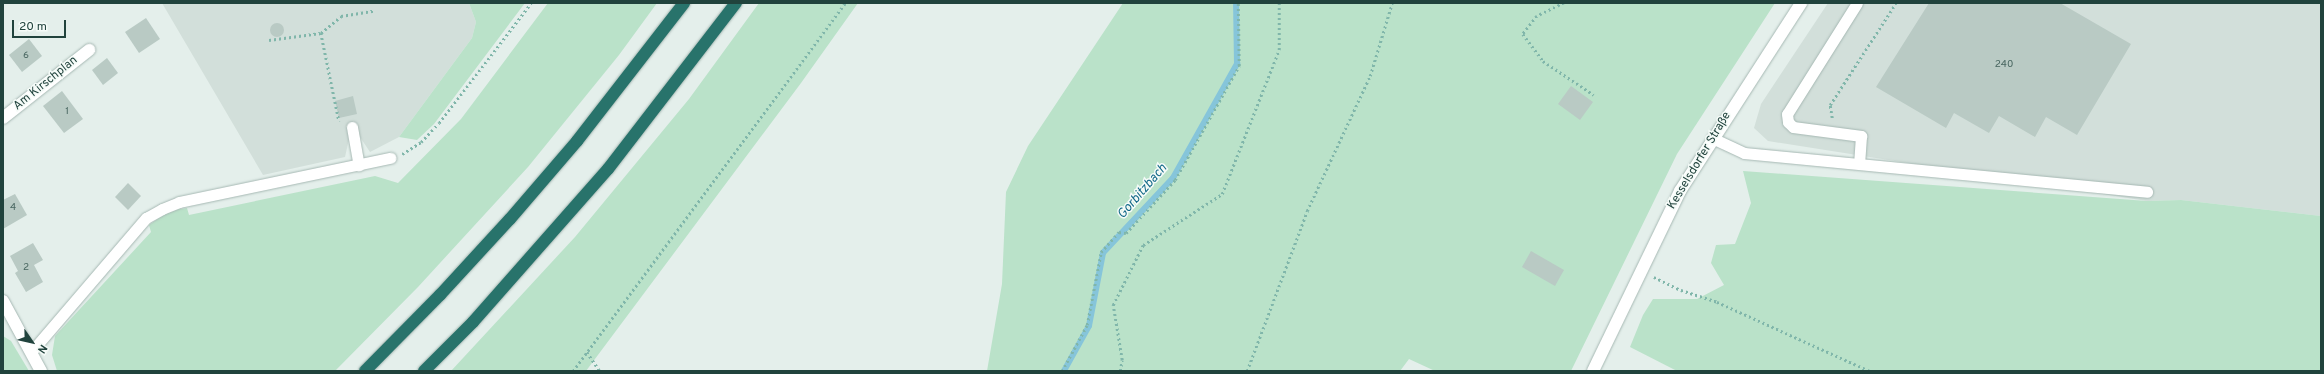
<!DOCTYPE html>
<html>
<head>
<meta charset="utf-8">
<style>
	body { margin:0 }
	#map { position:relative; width:2324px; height:374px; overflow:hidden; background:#e4efeb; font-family:Overpass,sans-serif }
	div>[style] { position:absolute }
	.built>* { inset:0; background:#d2dfda }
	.green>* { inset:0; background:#bae2c9 }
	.stream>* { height:5.5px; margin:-2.75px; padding:0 2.75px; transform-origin:2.75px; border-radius:2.75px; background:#86c5da }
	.building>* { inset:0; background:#b9cac4 }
	.round { border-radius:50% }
	.path>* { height:2.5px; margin-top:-1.25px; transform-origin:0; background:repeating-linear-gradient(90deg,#80b6aa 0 2px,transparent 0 5px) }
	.roads { filter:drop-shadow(0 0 1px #a6b8b3) drop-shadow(0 0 1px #a6b8b3) }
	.service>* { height:11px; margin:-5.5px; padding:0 5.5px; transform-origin:5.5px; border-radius:5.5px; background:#fff }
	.minor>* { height:12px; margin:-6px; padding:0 6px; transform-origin:6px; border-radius:6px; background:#fff }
	.secondary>* { height:12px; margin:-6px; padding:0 6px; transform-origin:6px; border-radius:6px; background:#fff }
	.motorway>* { height:12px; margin:-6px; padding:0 6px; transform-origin:6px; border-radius:6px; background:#28736b }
	span { translate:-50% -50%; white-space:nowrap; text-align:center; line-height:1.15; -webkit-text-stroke:3px #f5fbf8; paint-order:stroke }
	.number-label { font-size:10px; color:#47655f }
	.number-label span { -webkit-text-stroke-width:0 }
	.street-label { font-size:12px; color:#21433d }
	.water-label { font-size:13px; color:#126988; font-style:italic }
	.frame { position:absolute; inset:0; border:4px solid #21433d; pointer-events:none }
	.north { position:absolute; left:12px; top:322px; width:40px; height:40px; -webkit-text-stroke:3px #f5fbf8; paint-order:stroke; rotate:124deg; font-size:11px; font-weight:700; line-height:16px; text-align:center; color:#21433d }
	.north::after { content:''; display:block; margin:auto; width:14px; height:18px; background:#21433d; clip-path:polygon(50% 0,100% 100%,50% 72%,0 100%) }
	.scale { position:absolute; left:12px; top:20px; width:54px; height:18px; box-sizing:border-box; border:2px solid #21433d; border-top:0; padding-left:5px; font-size:12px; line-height:14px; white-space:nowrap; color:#21433d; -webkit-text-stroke:3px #f5fbf8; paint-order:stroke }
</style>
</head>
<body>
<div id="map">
	<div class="built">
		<div style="clip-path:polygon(162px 3px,469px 3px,476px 22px,472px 38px,399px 137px,370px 152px,360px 137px,349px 139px,345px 157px,263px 175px)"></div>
		<div style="clip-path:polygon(1828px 3px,2321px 3px,2321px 216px,2181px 200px,2147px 201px,1768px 141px,1754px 128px,1761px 104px)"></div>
	</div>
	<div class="green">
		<div style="clip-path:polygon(469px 3px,525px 3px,434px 124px,417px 140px,399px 137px,472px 38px,476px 22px)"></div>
		<div style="clip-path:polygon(548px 3px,657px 3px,619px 55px,528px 167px,418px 287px,335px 371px,57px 371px,52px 355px,55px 336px,151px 232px,149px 225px,163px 215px,179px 209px,187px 208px,189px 215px,375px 176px,398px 183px,461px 119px)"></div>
		<div style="clip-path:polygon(759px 3px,858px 3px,801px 83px,586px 371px,451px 371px,575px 237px,689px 99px)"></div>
		<div style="clip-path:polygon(1123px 3px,1775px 3px,1677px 154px,1571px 371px,1435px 371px,1409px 359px,1400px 371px,987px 371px,1002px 284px,1006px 192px,1028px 146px)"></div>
		<div style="clip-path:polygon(1743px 171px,2147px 201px,2181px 200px,2321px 216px,2321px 371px,1677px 371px,1630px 347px,1643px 315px,1653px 299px,1697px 299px,1724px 285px,1711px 263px,1716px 245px,1735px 244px,1751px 203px)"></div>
		<div style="clip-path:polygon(3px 336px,11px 341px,29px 371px,3px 371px)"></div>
	</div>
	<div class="stream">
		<div style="left:1064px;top:371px;width:51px;rotate:-60.9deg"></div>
		<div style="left:1089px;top:326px;width:74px;rotate:-79.1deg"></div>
		<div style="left:1103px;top:253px;width:103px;rotate:-47deg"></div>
		<div style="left:1173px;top:178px;width:131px;rotate:-60.7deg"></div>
		<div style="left:1237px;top:64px;width:61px;rotate:-90.9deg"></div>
	</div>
	<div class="building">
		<div style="clip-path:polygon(1929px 3px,2060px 3px,2131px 44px,2077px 135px,2046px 117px,2035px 137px,1999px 116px,1989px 133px,1954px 113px,1946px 128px,1876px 87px)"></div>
		<div style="clip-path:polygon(146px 18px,160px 39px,139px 53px,125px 32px)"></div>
		<div class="round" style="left:270px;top:23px;width:14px;height:14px"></div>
		<div style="clip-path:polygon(29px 39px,42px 56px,22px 72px,9px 55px)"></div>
		<div style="clip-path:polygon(107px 58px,118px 73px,103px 85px,92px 70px)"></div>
		<div style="clip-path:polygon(1571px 86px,1593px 102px,1580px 120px,1558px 104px)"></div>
		<div style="clip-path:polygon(62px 91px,83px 119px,64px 133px,43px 106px)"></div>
		<div style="clip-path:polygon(353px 96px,357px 114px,339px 118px,335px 101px)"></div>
		<div style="clip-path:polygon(128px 183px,141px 196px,128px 210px,115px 197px)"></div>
		<div style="clip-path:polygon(15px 194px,27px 215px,3px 229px,3px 200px)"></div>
		<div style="clip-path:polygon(33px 243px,43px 260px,34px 265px,43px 282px,26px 292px,15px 273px,18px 271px,10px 256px)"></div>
		<div style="clip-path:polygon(1531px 251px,1564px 270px,1555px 286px,1522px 267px)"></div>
	</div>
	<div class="path">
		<div style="left:1564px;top:3px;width:30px;rotate:154deg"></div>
		<div style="left:1537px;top:16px;width:23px;rotate:128deg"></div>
		<div style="left:1523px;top:34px;width:34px;rotate:53deg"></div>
		<div style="left:1543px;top:61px;width:61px;rotate:33.7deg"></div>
		<div style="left:321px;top:33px;width:90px;rotate:78.4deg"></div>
		<div style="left:269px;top:40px;width:52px;rotate:-7.7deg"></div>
		<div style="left:321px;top:33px;width:26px;rotate:-40deg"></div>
		<div style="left:341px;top:16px;width:33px;rotate:-9deg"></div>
		<div style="left:1832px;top:118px;width:13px;rotate:-99deg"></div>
		<div style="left:1830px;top:105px;width:121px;rotate:-57.1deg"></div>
		<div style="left:402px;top:154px;width:22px;rotate:-32deg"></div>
		<div style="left:421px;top:142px;width:26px;rotate:-47deg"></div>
		<div style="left:439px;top:123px;width:151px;rotate:-52.5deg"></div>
		<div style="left:1654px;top:277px;width:30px;rotate:26deg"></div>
		<div style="left:1681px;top:290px;width:38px;rotate:18deg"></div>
		<div style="left:1717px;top:302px;width:168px;rotate:24.3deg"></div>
		<div style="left:587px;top:352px;width:23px;rotate:56deg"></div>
		<div style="left:573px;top:371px;width:458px;rotate:-53.5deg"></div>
		<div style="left:1062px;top:371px;width:52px;rotate:-61.5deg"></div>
		<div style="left:1087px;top:325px;width:74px;rotate:-79.1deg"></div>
		<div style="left:1101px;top:252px;width:27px;rotate:-48deg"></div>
		<div style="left:1119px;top:232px;width:7px;rotate:8deg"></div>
		<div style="left:1126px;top:233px;width:72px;rotate:-47.2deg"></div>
		<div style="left:1175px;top:180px;width:131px;rotate:-60.7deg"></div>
		<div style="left:1239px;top:66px;width:63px;rotate:-90.9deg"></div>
		<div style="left:1120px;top:371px;width:11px;rotate:-80deg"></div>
		<div style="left:1122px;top:360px;width:56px;rotate:-99.3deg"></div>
		<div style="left:1113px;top:305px;width:67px;rotate:-63.4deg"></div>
		<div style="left:1143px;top:245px;width:94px;rotate:-32.8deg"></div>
		<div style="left:1222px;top:194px;width:155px;rotate:-68.4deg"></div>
		<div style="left:1279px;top:50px;width:47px;rotate:-90deg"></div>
		<div style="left:1247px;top:371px;width:171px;rotate:-69.4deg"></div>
		<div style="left:1307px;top:211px;width:149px;rotate:-65deg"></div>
		<div style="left:1370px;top:76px;width:76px;rotate:-73.2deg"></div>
	</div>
	<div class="roads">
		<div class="service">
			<div style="left:1857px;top:3px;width:131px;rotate:122.2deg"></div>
			<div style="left:1787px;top:114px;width:8px;rotate:83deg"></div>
			<div style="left:1788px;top:122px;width:7px;rotate:45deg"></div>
			<div style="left:1793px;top:127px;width:69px;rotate:7.5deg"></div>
			<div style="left:1861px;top:136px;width:26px;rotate:94deg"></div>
			<div style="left:352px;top:127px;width:39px;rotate:80deg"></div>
			<div style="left:1712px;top:138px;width:35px;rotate:25deg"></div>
			<div style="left:1744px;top:153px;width:405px;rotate:5.5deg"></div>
			<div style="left:31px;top:352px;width:177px;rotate:-49.4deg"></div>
			<div style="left:146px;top:218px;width:18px;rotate:-29deg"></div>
			<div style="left:162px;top:209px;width:18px;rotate:-22deg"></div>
			<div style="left:179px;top:202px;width:216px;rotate:-11.8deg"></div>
		</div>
		<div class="minor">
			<div style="left:3px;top:118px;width:110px;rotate:-38.3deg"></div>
			<div style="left:3px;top:301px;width:80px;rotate:61.5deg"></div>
		</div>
		<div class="secondary">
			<div style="left:1593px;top:371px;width:200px;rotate:-64.2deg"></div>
			<div style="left:1680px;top:191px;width:224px;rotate:-57.2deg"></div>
		</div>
		<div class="motorway">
			<div style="left:365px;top:371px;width:107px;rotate:-45.4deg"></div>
			<div style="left:440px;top:295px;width:103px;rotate:-47.4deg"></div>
			<div style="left:510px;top:219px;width:103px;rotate:-49.3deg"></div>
			<div style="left:577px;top:141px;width:175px;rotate:-52.2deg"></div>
			<div style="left:424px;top:371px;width:69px;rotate:-45deg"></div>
			<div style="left:473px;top:322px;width:204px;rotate:-48.6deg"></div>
			<div style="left:608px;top:169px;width:210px;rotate:-52.4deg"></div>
		</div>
	</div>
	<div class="number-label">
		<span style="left:26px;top:56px">6</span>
		<span style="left:2004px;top:65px">240</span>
		<span style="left:67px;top:112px">1</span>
		<span style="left:13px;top:208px">4</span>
		<span style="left:26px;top:268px">2</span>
	</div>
	<div class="street-label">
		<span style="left:46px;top:84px;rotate:-39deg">Am Kirschplan</span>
		<span style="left:1700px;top:161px;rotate:-59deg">Kesselsdorfer Straße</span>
	</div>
	<div class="water-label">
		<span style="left:1143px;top:192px;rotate:-49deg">Gorbitzbach</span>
	</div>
	<div class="frame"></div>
	<div class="north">N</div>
	<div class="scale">20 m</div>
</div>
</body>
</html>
